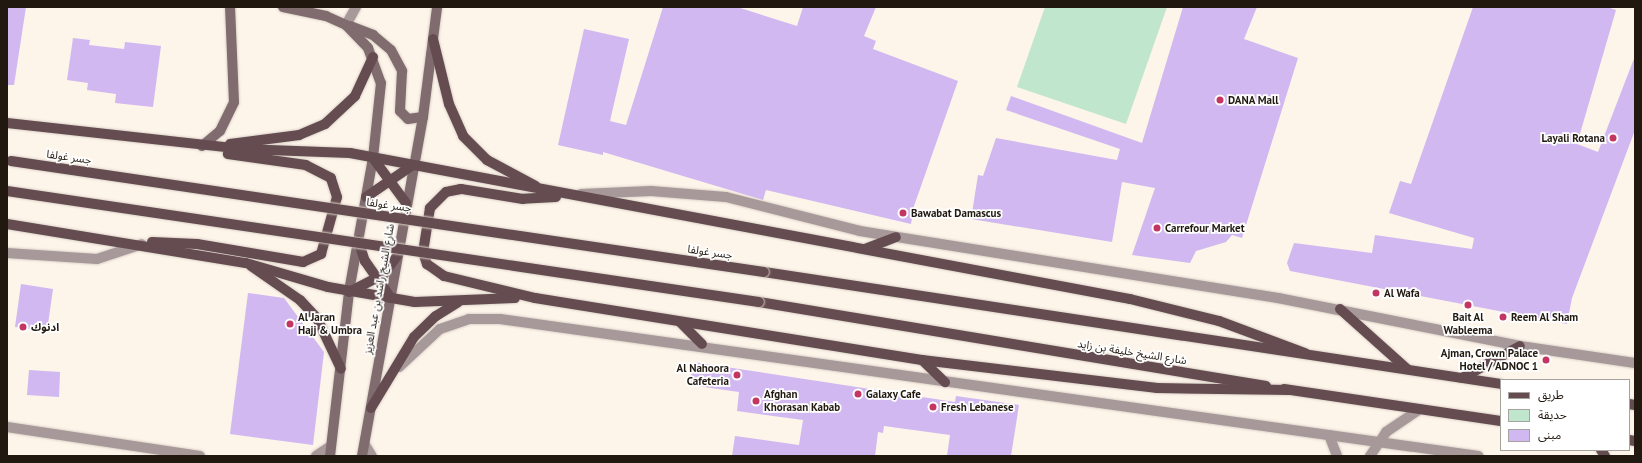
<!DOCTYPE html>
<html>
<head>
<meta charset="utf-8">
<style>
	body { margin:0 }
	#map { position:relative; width:1642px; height:463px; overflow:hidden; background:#fdf4ea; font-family:"PT Sans","Noto Sans Arabic",sans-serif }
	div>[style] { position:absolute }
	.green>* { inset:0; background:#c0e6cd }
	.building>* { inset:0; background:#d1b8f0 }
	.roads { filter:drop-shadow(0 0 1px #dad1c7) drop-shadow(0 0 1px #dad1c7) }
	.minor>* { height:10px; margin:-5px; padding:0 5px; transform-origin:5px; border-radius:5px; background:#a7989a }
	.tertiary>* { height:10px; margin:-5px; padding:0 5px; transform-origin:5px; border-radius:5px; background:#a7989a }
	.secondary>* { height:10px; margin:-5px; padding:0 5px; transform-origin:5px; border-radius:5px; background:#806b6f }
	.primary>* { height:10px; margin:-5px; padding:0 5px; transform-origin:5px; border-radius:5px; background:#654c50 }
	.bridges { filter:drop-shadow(0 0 1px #dad1c7) drop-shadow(0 0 1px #dad1c7) }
	.primary-bridge>* { height:10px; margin:-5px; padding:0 5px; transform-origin:5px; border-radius:5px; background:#654c50 }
	.dots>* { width:11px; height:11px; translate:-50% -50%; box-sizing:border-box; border:2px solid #fff; border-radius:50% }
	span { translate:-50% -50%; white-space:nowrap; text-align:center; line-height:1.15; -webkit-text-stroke:3.5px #fff; paint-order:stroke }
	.poi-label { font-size:11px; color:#211910; font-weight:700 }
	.left { translate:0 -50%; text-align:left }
	.right { translate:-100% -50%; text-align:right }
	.street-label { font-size:11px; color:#211910 }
	.frame { position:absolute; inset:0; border:8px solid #211910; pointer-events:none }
	.legend { position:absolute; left:1500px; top:379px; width:130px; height:72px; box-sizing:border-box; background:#fff; border:1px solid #a6a39f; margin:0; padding:5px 7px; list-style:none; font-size:12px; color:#211910 }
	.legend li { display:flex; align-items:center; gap:8px; height:20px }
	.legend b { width:20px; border:1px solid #a6a39f }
</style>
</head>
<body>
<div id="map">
	<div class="green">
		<div style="clip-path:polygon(1045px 7px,1167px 7px,1126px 124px,1017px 87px)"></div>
	</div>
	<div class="building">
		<div style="clip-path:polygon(7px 7px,26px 7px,14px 85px,7px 85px)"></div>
		<div style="clip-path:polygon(663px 7px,737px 7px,797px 26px,803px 7px,876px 7px,864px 36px,876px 41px,873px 49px,958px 81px,914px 206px,911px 224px,766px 190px,763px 200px,603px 152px,603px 155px,558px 145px,584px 29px,629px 39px,610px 121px,626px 125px)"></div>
		<div style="clip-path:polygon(1183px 7px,1257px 7px,1244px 39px,1298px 58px,1242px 238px,1232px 235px,1226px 242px,1196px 251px,1190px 263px,1132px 255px,1155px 188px,1122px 182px,1112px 242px,971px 219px,978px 175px,983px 176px,996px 138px,1117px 160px,1120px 149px,1006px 110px,1011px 96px,1142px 143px)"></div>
		<div style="clip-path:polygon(1473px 7px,1607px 7px,1616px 10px,1577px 144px,1598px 152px,1635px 56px,1635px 130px,1572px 298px,1567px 324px,1290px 271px,1287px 263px,1294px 243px,1372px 253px,1375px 235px,1472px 249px,1474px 238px,1389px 213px,1400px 181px,1411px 184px)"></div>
		<div style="clip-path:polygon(73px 38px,90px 40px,89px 45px,124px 49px,125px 42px,161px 46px,153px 107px,115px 103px,116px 94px,87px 90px,88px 83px,67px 80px)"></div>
		<div style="clip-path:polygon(21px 284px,53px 289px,47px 331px,15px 327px)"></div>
		<div style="clip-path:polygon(248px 293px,284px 298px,324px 352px,313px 445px,230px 434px)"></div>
		<div style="clip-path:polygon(693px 362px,955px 402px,956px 396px,1019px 405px,1011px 456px,947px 456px,950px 435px,884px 426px,883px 433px,878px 432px,875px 456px,732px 456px,735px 436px,799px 445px,803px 420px,737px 411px,739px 392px,690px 385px)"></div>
		<div style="clip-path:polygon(29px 370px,60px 372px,59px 397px,27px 395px)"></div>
	</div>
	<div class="roads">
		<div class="minor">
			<div style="left:346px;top:25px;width:21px;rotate:-61deg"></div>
			<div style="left:581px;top:194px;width:70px;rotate:-2.5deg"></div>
			<div style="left:651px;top:191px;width:75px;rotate:4.6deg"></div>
			<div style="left:726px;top:197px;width:138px;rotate:14.2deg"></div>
			<div style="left:860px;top:231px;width:423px;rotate:9.1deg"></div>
			<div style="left:1278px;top:298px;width:247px;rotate:11.2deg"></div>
			<div style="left:1520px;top:346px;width:116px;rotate:8.4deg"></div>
			<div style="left:399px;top:367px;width:56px;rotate:-42.8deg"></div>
			<div style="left:440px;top:329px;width:31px;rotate:-19deg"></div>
			<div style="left:469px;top:319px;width:31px"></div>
			<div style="left:500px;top:319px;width:988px;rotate:7.97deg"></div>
			<div style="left:7px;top:427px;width:195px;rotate:8.5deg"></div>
			<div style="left:1329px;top:435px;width:22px;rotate:69deg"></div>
			<div style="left:365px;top:445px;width:13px;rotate:58deg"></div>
			<div style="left:316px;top:456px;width:18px;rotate:-34deg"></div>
			<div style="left:1370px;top:456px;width:29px;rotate:-56deg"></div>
			<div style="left:1386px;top:432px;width:41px;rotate:-34.1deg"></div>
		</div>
		<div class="tertiary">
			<div style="left:7px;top:253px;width:90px;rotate:3.8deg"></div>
			<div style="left:97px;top:259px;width:47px;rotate:-18.4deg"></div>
		</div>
		<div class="secondary">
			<div style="left:283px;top:7px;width:44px;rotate:11.8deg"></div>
			<div style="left:326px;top:16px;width:22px;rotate:24deg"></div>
			<div style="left:346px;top:25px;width:32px;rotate:46deg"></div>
			<div style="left:368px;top:48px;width:37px;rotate:70deg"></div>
			<div style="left:381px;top:83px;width:75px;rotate:96.1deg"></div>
			<div style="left:373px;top:158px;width:136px;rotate:100.2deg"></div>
			<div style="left:349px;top:292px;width:165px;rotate:96.6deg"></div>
			<div style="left:350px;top:26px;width:25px;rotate:21deg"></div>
			<div style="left:373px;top:35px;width:23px;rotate:40deg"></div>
			<div style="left:391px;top:50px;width:24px;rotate:62deg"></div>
			<div style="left:402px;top:71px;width:40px;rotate:92.9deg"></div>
			<div style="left:400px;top:111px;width:11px;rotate:45deg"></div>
			<div style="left:408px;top:119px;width:15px;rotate:-8deg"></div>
			<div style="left:202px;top:146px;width:23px;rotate:-40deg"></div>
			<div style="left:220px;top:131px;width:32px;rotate:-64deg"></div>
			<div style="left:234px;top:102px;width:95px;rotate:-92.4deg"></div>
			<div style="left:362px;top:456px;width:344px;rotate:-79.8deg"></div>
			<div style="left:423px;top:117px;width:111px;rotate:-82.7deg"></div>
		</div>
		<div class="primary">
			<div style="left:433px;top:39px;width:67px;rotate:76.2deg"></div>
			<div style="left:449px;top:104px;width:35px;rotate:66deg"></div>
			<div style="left:463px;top:136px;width:34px;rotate:45deg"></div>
			<div style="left:487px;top:160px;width:55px;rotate:28deg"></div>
			<div style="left:7px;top:123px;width:236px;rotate:6.3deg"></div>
			<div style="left:242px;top:149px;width:108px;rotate:2.1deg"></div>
			<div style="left:350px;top:153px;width:794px;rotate:10.6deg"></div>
			<div style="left:1130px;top:299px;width:92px;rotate:13.9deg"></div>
			<div style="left:1219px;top:321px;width:92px;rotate:20.4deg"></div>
			<div style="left:230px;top:144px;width:70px;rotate:-7.4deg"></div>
			<div style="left:299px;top:135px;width:28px;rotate:-23deg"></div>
			<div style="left:325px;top:124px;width:41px;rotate:-43deg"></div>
			<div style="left:355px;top:96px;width:43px;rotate:-65.2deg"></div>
			<div style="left:373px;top:158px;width:56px;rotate:53.7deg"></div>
			<div style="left:366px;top:197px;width:57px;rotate:-34.2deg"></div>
			<div style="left:556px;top:197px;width:33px;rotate:177deg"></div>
			<div style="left:523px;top:199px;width:63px;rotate:-170.8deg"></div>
			<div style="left:461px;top:189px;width:15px;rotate:169deg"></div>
			<div style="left:446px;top:192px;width:23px;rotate:135deg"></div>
			<div style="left:430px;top:208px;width:45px;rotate:99deg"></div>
			<div style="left:423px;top:252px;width:13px;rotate:72deg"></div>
			<div style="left:427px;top:264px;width:21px;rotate:35deg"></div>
			<div style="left:444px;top:276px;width:94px;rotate:13.6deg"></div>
			<div style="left:535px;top:298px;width:392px;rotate:9.1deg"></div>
			<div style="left:922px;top:360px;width:237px;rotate:6.8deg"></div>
			<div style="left:1157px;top:388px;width:133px;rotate:0.9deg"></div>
			<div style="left:7px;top:224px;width:242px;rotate:9.3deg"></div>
			<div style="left:246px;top:263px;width:85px;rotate:16.3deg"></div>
			<div style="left:328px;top:287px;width:88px;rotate:9.8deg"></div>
			<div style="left:415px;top:302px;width:100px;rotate:-2.3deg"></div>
			<div style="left:358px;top:240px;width:22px;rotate:72deg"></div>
			<div style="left:365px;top:261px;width:45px;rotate:54.9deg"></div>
			<div style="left:152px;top:242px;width:45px;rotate:2.5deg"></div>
			<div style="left:197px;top:244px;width:108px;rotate:9.6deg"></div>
			<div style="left:303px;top:262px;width:20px;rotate:-24deg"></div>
			<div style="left:321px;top:254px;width:59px;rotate:-74.3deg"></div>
			<div style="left:337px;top:197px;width:20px;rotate:-108deg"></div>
			<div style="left:331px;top:178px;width:28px;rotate:-153deg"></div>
			<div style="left:306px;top:165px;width:79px;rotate:-172deg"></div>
			<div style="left:865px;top:249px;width:33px;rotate:-21deg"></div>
			<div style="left:251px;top:266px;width:60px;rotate:34.8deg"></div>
			<div style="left:300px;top:300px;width:25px;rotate:47deg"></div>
			<div style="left:317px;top:318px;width:56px;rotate:64.8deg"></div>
			<div style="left:764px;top:272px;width:745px;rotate:8.64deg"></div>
			<div style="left:349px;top:292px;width:39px;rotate:-27deg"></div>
			<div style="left:384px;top:274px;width:24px;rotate:-54deg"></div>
			<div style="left:759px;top:302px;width:514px;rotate:9.41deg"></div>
			<div style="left:1340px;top:309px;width:90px;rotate:41.8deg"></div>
			<div style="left:680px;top:322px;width:31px;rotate:45deg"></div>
			<div style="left:922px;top:360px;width:32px;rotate:44deg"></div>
			<div style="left:1462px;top:378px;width:66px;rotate:-28.9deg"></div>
			<div style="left:1284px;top:389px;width:219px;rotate:8.4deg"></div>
			<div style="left:1629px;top:404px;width:6px;rotate:9deg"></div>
			<div style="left:371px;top:408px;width:83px;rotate:-58.8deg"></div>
			<div style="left:414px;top:337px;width:30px;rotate:-44deg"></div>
			<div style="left:436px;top:316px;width:26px;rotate:-32deg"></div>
			<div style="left:1629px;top:440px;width:6px;rotate:9deg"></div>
			<div style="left:1601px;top:450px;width:7px;rotate:56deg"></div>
		</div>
	</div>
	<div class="bridges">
		<div class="primary-bridge">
			<div style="left:11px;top:161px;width:761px;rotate:8.39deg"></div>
			<div style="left:7px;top:191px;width:760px;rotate:8.4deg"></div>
		</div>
	</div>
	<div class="dots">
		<div style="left:1220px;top:100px;background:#c33664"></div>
		<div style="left:1613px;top:138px;background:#c33664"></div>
		<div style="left:903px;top:213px;background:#c33664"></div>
		<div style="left:1157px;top:228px;background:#c33664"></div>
		<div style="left:1376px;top:293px;background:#c33664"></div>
		<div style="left:1468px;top:305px;background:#c33664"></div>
		<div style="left:1503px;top:317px;background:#c33664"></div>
		<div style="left:290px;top:324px;background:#c33664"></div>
		<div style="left:23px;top:327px;background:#c33664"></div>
		<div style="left:1546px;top:360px;background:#c33664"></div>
		<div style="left:737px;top:375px;background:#c33664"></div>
		<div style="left:858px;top:394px;background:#c33664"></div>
		<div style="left:756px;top:401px;background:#c33664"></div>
		<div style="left:933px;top:407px;background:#c33664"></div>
	</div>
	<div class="poi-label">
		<span class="left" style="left:1228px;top:100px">DANA Mall</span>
		<span class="right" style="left:1605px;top:138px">Layali Rotana</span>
		<span class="left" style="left:911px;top:213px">Bawabat Damascus</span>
		<span class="left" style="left:1165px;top:228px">Carrefour Market</span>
		<span class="left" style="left:1384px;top:293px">Al Wafa</span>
		<span class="left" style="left:1511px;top:317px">Reem Al Sham</span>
		<span class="left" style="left:298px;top:324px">Al Jaran<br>Hajj &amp; Umbra</span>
		<span style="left:1468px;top:324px">Bait Al<br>Wableema</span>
		<span class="left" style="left:31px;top:327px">ادنوك</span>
		<span class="right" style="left:1538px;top:360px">Ajman, Crown Palace<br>Hotel / ADNOC 1</span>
		<span class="right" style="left:729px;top:375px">Al Nahoora<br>Cafeteria</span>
		<span class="left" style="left:866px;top:394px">Galaxy Cafe</span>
		<span class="left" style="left:764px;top:401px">Afghan<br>Khorasan Kabab</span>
		<span class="left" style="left:941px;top:407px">Fresh Lebanese</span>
	</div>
	<div class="street-label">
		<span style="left:69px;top:157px;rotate:8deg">جسر غولفا</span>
		<span style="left:389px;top:205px;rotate:8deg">جسر غولفا</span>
		<span style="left:710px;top:252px;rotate:8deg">جسر غولفا</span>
		<span style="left:379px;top:289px;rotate:-80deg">شارع الشيخ راشد بن عبد العزيز</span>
		<span style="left:1132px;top:352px;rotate:9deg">شارع الشيخ خليفة بن زايد</span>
	</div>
	<div class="frame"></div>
	<ul class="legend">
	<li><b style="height:5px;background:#654c50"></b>طريق</li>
	<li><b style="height:11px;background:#c0e6cd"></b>حديقة</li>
	<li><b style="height:11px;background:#d1b8f0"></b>مبنى</li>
	</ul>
</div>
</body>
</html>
